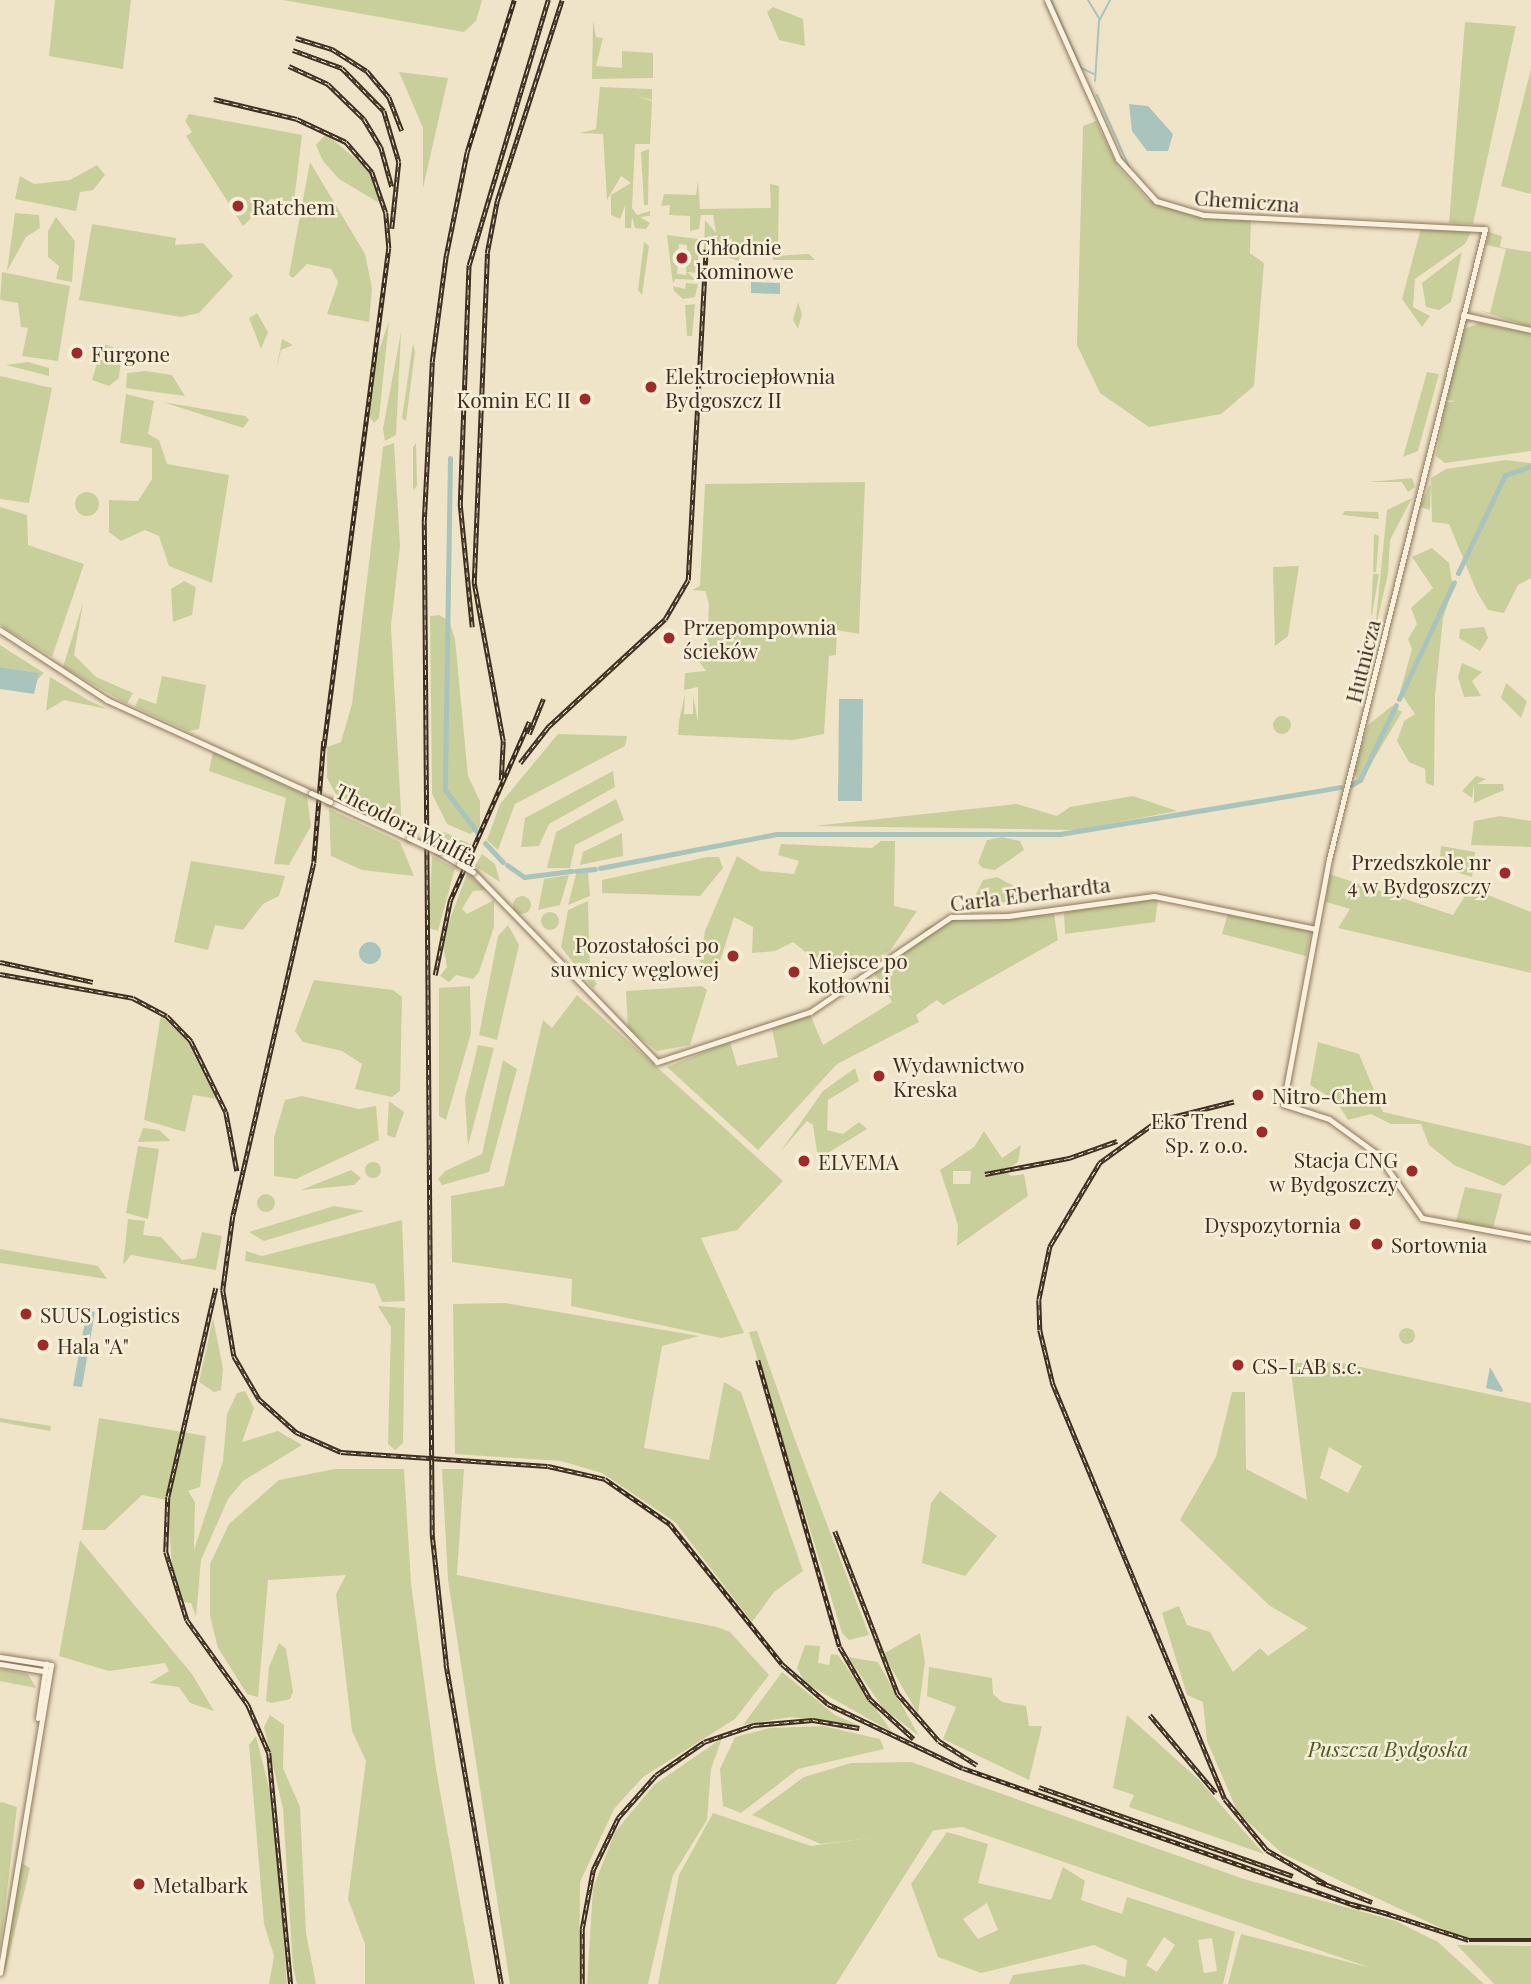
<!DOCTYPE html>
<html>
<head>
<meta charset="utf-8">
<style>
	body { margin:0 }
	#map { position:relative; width:1531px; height:1984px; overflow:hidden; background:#f0e4c8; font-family:"Playfair Display",serif }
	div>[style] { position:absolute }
	.green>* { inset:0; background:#c9cf9b }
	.round { border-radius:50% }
	.water>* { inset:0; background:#a9c4bc }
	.stream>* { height:2px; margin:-1px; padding:0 1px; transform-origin:1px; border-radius:1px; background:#a9c4bc }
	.canal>* { height:5px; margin:-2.5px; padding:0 2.5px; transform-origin:2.5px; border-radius:2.5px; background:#a9c4bc }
	.roads { filter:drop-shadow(0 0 2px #8d765c) drop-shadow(0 0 2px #8d765c) }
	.minor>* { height:5px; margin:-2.5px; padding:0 2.5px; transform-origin:2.5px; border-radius:2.5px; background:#faf1dc }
	.rail>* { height:4.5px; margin-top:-2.25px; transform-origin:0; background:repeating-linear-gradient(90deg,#f7eed8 0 5px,#3d2e20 0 10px); box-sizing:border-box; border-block:2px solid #3d2e20 }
	.bridges { filter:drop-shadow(0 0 2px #8d765c) drop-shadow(0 0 2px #8d765c) }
	.minor-bridge>* { height:5px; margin:-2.5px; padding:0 2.5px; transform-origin:2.5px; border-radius:2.5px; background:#faf1dc }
	.dots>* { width:19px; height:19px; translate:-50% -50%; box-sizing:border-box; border:4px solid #f7eed8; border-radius:50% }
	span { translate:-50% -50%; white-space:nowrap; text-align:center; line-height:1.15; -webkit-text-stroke:5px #f7eed8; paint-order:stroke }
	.street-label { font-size:21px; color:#3d2e20 }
	.poi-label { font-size:21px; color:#3d2e20 }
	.left { translate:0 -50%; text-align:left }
	.right { translate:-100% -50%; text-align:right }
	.park-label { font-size:21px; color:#4d5a26; font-style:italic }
</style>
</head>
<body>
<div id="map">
	<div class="green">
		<div style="clip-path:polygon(55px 0,131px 0,123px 69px,49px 56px)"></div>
		<div style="clip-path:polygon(283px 0,482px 0,476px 21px,464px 32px)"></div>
		<div style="clip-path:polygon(773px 7px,803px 19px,805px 46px,779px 40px,767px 12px)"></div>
		<div style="clip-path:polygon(593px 21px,596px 37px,603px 38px,596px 66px,622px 68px,622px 51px,653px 53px,653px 78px,592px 79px)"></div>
		<div style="clip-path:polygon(1465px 22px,1516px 26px,1473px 224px,1449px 223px)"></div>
		<div style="clip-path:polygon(1531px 69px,1531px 194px,1501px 186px)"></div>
		<div style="clip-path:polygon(399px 72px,448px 78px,423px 188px,423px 128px)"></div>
		<div style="clip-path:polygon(600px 87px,652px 89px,652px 100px,636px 96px,652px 101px,650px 144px,635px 144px,632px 208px,637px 215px,650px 211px,650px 216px,640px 217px,650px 223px,646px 229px,635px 228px,632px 217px,631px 228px,625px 228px,625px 206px,620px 219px,611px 215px,611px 195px,631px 183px,621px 176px,607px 200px,603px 134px,580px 133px,596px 129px)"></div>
		<div style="clip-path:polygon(189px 114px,302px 135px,294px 202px,271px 199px,243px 226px,186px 136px,192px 132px,185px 121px)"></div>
		<div style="clip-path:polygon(1096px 121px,1118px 167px,1148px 200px,1192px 216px,1251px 220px,1250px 253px,1264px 263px,1254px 386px,1221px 414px,1149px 427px,1100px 393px,1077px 345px,1083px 126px)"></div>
		<div style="clip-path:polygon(326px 134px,368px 169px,381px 204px,339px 179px,323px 161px,316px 145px)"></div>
		<div style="clip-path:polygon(649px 149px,648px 205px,644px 205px,641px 152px)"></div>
		<div style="clip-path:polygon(310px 162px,365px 254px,372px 288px,369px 322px,327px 314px,338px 282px,331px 269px,307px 264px,293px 278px,289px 275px)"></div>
		<div style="clip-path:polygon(97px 165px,105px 175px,93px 190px,80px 192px,76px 211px,15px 199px,20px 176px,34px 184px,70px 180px)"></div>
		<div style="clip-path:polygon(698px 181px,700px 209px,771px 208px,770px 184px,779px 186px,778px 250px,740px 245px,739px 261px,704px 250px,705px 220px,716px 233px,713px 215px,701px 215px,699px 229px,690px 231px,690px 216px,669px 215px,670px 205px,661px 206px,664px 194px,696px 195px)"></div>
		<div style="clip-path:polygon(15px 213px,39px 215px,40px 228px,26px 237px,7px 271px)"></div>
		<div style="clip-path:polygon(56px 217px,75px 241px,72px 282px,56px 279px,59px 266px,48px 257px,48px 231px)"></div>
		<div style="clip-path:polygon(92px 224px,176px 238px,175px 245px,203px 243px,233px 276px,199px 313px,181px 317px,79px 300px)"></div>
		<div style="clip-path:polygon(1421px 228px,1472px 230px,1465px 244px,1415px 279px,1413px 307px,1430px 316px,1422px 327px,1402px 299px)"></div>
		<div style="clip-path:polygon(1489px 232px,1502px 236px,1500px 247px,1531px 252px,1531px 327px,1478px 310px,1490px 313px,1506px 249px,1486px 245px)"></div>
		<div style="clip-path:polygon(evenodd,667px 235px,698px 239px,698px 273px,687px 272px,696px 280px,675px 279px,673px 284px,667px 235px,679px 244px,687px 245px,686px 275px,677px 274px,679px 244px)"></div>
		<div style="clip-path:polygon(644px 242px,649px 246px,642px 295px,638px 290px)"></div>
		<div style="clip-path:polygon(1462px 252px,1451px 302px,1439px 310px,1426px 307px,1422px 283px)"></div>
		<div style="clip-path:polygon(809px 254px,815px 260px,773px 260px,773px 256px)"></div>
		<div style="clip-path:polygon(2px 272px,70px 286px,58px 361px,22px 356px,28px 328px,21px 327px,18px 303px,0 300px)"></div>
		<div style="clip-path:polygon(686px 283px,698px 284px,695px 297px,683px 299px,674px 291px,673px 286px,685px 289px)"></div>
		<div style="clip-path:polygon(798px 302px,802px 314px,798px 329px,793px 320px)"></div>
		<div style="clip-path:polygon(695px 304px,692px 336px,687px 336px,685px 305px)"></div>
		<div style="clip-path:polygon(257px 313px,268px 332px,261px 349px,249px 318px)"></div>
		<div style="clip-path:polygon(389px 321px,379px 418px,374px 423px,369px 416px,376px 359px)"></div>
		<div style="clip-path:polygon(1480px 323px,1531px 334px,1531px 451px,1445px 463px,1436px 456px,1446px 403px,1455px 401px,1447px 400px,1450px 385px,1464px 329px)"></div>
		<div style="clip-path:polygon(401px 332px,396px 435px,385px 441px,383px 429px)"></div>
		<div style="clip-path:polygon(282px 339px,293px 345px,281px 350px,276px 371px)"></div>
		<div style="clip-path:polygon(413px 343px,415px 352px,406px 421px,402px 418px)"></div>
		<div style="clip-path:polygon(103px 344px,122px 350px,119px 378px,109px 386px,92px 380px)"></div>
		<div style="clip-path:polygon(28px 362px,49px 368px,49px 376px,6px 365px)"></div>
		<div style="clip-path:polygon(146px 371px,172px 375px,185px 396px,126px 388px,127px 373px)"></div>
		<div style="clip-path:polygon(1427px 372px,1439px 374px,1418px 451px,1403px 457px)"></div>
		<div style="clip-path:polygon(0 376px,52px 388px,29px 503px,0 499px)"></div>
		<div style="clip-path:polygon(126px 394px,154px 401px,148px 434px,159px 440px,167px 464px,229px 475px,212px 583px,169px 566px,159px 536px,145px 530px,121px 541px,109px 532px,109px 500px,138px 501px,152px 479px,152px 448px,120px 443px)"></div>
		<div style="clip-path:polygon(163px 402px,245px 416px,249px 420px,243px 428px)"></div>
		<div style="clip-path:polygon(394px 443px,400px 546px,391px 626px,402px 830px,339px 800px,327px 778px,327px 747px,341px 742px,352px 704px,383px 447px)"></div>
		<div style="clip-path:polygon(416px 443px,417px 486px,413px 490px,413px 447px)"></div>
		<div style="clip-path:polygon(1506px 460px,1531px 463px,1531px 578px,1518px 585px,1504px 613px,1488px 610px,1477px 592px,1449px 524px,1432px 522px,1431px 478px,1446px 469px)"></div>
		<div style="clip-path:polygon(1412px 478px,1415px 487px,1408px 492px,1402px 482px,1368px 482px)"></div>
		<div style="clip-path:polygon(865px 482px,859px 634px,837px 630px,836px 655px,829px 656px,824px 734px,793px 740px,678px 735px,679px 721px,685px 694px,684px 714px,693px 714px,693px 695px,698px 722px,698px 687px,684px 690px,685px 673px,706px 671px,698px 660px,707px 647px,709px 604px,705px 591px,692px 590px,700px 586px,705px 484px)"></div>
		<div style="clip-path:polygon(1430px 484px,1431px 486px,1430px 510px,1420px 507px)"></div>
		<div class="round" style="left:75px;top:492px;width:24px;height:24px"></div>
		<div style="clip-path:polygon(1412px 498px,1390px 540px,1388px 574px,1375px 630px,1387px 510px)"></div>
		<div style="clip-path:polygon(0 507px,27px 515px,28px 545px,84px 564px,52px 657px,0 625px)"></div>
		<div style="clip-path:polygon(1345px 511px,1378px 512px,1379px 519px,1342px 515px)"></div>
		<div style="clip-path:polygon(1374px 534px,1379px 536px,1376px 572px,1373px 572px)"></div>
		<div style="clip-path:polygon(1432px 548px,1449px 563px,1453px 588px,1443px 618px,1435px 696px,1434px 786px,1426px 783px,1425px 769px,1409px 762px,1397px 741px,1404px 721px,1415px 714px,1400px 692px,1412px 649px,1408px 639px,1417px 624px,1411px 608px,1433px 588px,1412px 557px)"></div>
		<div style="clip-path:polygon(1299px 566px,1288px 636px,1275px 646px,1273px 567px)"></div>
		<div style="clip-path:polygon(1373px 574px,1379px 574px,1372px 615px,1371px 615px)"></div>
		<div style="clip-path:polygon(184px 581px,196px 587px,192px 615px,173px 622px,171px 589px)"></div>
		<div style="clip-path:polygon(83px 603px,74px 655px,96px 677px,133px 693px,127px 704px,63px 667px)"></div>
		<div style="clip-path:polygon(439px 615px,449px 621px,455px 639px,468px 776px,480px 801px,480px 829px,470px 834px,447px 824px,432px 794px,430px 616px)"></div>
		<div style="clip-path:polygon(1484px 627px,1488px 638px,1480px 651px,1459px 638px,1460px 629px)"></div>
		<div style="clip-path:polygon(0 645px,44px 673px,37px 680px,38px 673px,0 667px)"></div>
		<div style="clip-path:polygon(1462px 663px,1482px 672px,1472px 681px,1481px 696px,1464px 697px,1458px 677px)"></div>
		<div style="clip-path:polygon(162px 676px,206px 685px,199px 729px,188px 731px,135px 707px,139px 698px,156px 704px)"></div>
		<div style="clip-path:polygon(50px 677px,88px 700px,107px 709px,64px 700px,46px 711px)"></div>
		<div style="clip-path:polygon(1506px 683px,1527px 701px,1521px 718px,1501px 698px)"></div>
		<div style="clip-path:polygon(1392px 706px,1402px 712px,1359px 784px,1354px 772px,1368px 725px)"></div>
		<div class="round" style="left:1273px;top:716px;width:18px;height:18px"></div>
		<div style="clip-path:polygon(558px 734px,627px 736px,625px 746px,515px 804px,498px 850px,487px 840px,500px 804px)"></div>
		<div style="clip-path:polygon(213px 752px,307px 796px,311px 826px,289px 865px,274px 864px,286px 798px,209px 771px)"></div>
		<div style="clip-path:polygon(613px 771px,615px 787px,549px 824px,539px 846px,521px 847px,525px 818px)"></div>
		<div style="clip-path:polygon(1476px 776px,1486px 779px,1477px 784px,1503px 784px,1504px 790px,1474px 803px,1474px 785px,1472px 798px,1462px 791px)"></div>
		<div style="clip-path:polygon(1133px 796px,1177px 811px,1077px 830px,814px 826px,1017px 804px,1057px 816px,1070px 807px)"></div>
		<div style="clip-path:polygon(616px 799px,624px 820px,575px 845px,570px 868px,547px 868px,556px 832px)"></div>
		<div style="clip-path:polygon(329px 809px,400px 842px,414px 876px,362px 870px,331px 856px)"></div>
		<div style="clip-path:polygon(1500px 816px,1531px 821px,1531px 847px,1471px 845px,1474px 821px)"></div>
		<div style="clip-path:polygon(444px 832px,472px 845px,467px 858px,434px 842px,434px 834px)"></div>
		<div style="clip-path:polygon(622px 833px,623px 856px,580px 865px,583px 852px)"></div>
		<div style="clip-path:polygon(1002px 837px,1020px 841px,1024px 850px,995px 870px,983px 868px,978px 863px,987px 840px)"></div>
		<div style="clip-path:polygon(881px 841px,895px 841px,894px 906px,917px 911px,890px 951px,852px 969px,819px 963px,793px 942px,775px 951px,752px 953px,753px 927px,734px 917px,720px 961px,714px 968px,700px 962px,705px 931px,737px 856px,761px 871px,794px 874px,799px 861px,778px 855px,781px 844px,872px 848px)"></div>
		<div style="clip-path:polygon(1441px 846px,1475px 852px,1472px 877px,1439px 867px)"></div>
		<div style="clip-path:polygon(482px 854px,495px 864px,500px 882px,475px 866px)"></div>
		<div style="clip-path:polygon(432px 856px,455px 868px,438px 931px,429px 928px)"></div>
		<div style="clip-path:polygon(707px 857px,719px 857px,723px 868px,700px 896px,602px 893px,602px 880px)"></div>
		<div style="clip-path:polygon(191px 861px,285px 876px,279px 896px,263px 904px,243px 930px,215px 925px,208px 950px,174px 942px)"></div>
		<div style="clip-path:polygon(588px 872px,590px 896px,568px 905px,576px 874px)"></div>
		<div style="clip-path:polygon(467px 874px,487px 890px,473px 891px,462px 909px,467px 914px,494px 900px,494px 927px,479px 972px,473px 979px,456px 975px,449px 982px,440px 976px,447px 967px,442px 940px)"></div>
		<div style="clip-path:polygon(1329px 874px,1453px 915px,1470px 888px,1531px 912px,1531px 973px,1338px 928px,1350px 909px,1326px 902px)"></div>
		<div style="clip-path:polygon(569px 875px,560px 905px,538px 910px,544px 879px)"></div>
		<div style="clip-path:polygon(997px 877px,1025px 892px,1021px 904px,983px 907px,976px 894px,983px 880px)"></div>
		<div class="round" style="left:513px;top:896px;width:18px;height:18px"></div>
		<div style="clip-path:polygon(1129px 899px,1158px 900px,1155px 922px,1065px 934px,1064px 913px)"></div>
		<div style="clip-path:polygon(588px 901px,590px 974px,597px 984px,593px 988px,561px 947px,568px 910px)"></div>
		<div style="clip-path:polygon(1229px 910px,1311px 932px,1306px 956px,1222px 934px)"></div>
		<div class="round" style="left:541px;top:912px;width:18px;height:18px"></div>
		<div style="clip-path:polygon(1054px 914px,1058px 940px,943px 1005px,937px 1000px,916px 1015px,919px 1022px,837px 1064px,758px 1150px,667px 1067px,730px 1042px,737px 1066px,778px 1057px,772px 1029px,810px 1014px,823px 1045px,892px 1002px,874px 973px,903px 954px,926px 928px,949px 919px)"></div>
		<div style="clip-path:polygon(508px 925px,519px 945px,497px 1040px,479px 1035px,498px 936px)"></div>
		<div style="clip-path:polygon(314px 980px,393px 990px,402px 997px,400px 1091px,392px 1097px,355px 1089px,362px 1064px,342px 1051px,303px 1042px,295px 1031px)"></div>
		<div style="clip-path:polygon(470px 986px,471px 1033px,446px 1120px,439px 1116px,439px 988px)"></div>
		<div style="clip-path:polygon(702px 986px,707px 990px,690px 1045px,657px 1051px,628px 1028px,626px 991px)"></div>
		<div style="clip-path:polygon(577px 995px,783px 1181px,737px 1230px,701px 1238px,744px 1333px,721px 1338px,571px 1306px,572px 1279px,452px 1262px,451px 1196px,504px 1186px,543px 1020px,552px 1028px)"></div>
		<div style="clip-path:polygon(161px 1014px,189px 1043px,217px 1099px,193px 1095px,185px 1132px,144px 1120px)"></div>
		<div style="clip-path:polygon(1318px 1042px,1359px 1054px,1383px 1112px,1531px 1146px,1531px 1163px,1504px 1186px,1454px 1165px,1429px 1145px,1421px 1124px,1391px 1124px,1371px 1114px,1348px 1120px,1336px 1101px,1310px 1085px)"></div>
		<div style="clip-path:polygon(478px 1045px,494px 1048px,468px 1146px,465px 1098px)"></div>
		<div style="clip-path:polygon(503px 1060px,517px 1069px,489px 1172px,442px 1185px,438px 1179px,445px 1171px,482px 1154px)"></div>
		<div style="clip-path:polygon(855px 1068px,859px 1081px,828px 1100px,827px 1130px,843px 1134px,859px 1122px,867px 1129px,818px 1159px,813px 1125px,807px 1121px,780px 1152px,823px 1091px)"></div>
		<div style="clip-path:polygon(302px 1096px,359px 1109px,376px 1106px,379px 1140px,296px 1179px,274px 1176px,274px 1137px,285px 1100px)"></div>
		<div style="clip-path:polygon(389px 1101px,404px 1112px,395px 1138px,387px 1135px)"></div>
		<div style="clip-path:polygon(143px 1128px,159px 1130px,171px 1141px,138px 1142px)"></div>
		<div style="clip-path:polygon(evenodd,984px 1131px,1002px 1158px,1021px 1145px,1018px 1162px,1005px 1170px,1011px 1176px,1024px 1174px,1028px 1196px,957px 1246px,958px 1225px,940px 1170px,974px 1147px,984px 1131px,953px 1171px,971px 1171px,970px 1184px,953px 1184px,953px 1171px)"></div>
		<div style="clip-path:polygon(138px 1146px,159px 1149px,148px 1219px,126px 1213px)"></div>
		<div class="round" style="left:365px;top:1162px;width:16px;height:16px"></div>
		<div style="clip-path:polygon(351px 1170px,361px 1178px,354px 1185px,301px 1190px)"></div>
		<div style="clip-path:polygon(1465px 1187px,1502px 1194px,1493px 1228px,1456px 1221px)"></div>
		<div class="round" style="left:257px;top:1194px;width:18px;height:18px"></div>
		<div style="clip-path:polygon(334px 1206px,364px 1211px,264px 1241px,249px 1232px)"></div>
		<div style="clip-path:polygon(128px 1219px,145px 1221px,143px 1235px,161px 1237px,182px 1260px,196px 1258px,202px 1232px,222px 1236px,216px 1270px,131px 1255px,123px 1265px)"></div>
		<div style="clip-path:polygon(402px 1220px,405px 1301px,382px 1302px,375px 1284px,245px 1261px,246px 1251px,262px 1256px)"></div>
		<div style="clip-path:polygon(0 1249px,98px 1266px,107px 1279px,0 1263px)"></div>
		<div style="clip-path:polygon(505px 1303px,699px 1336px,662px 1346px,644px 1448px,709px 1460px,724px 1382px,741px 1392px,803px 1571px,774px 1592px,752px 1622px,675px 1522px,602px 1473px,561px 1461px,455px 1454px,453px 1304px)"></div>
		<div style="clip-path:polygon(378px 1306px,405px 1308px,403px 1443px,395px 1450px,388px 1444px,391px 1327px)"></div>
		<div style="clip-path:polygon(213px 1318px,223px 1369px,221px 1390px,214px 1392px,199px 1382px)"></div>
		<div class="round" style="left:1399px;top:1328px;width:16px;height:16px"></div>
		<div style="clip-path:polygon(757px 1331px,794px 1437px,869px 1635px,849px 1640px,842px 1633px,749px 1332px)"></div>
		<div style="clip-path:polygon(evenodd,1337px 1362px,1531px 1403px,1531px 1940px,1462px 1938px,1283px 1854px,1238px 1813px,1207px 1741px,1203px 1702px,1187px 1695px,1162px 1613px,1179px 1606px,1187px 1625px,1210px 1632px,1233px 1672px,1260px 1648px,1268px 1656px,1308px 1628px,1270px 1606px,1180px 1520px,1216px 1457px,1232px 1392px,1245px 1392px,1246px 1469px,1307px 1500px,1290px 1363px,1337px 1362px,1329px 1447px,1362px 1466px,1348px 1493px,1320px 1478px,1329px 1447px)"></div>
		<div style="clip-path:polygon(245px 1391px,254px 1408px,242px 1442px,278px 1431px,302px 1445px,243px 1481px,228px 1499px,201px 1560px,196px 1617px,191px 1603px,181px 1602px,173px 1579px,167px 1500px,142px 1495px,105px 1530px,82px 1530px,99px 1418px,206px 1436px,200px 1487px,188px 1491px,195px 1502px,194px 1550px,223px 1461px,227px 1414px,237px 1393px)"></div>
		<div style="clip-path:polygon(0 1418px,51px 1426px,50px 1431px,0 1422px)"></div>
		<div style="clip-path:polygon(335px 1469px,404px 1469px,411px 1583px,436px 1769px,475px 1984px,365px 1984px,365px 1944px,348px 1899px,366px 1761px,352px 1731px,336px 1594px,346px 1575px,268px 1580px,258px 1697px,247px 1694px,218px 1648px,210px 1616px,210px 1564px,229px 1524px,279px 1480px)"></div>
		<div style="clip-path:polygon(442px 1469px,464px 1469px,457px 1575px,717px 1627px,730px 1632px,769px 1675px,735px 1719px,643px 1777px,614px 1809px,580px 1882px,579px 1984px,510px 1984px,448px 1580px)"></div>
		<div style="clip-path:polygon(940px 1491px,997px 1536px,965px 1576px,922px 1563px,931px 1503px)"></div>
		<div style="clip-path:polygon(80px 1540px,192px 1674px,214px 1711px,190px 1703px,179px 1687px,149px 1683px,169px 1671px,165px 1663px,109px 1671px,59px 1656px)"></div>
		<div style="clip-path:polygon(920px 1633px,925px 1662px,918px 1714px,883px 1654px)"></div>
		<div style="clip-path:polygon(279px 1643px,286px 1649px,293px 1692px,290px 1699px,272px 1703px,266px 1701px,269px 1667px)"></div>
		<div style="clip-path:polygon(805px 1645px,820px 1646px,818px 1663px,829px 1665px,831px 1654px,838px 1655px,892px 1732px,805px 1683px,797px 1668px)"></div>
		<div style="clip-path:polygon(848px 1657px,878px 1662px,919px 1736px,883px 1708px)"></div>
		<div style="clip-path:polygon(929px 1667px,992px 1678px,993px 1694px,1002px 1702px,1026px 1706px,1029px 1726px,1042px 1726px,1029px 1780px,943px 1739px,956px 1707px,927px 1696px)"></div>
		<div style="clip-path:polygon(0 1669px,28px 1674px,36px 1688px,0 1681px)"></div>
		<div style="clip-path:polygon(782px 1672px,835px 1715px,860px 1726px,791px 1717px,743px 1725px)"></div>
		<div style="clip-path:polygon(270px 1715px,284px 1725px,283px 1768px,300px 1807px,306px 1933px,316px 1984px,297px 1984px,293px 1967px,283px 1809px,264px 1727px)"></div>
		<div style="clip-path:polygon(1127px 1715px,1199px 1780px,1264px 1854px,1129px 1807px,1134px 1795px,1113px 1788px)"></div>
		<div style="clip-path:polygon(823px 1726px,880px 1739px,884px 1749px,798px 1769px,741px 1813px,723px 1806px,720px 1769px,735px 1737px,770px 1728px)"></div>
		<div style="clip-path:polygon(256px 1736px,273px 1804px,287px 1984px,269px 1984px,274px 1956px,264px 1924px,249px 1745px)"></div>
		<div style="clip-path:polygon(722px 1738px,711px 1769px,707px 1820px,673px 1875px,648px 1984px,587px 1984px,593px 1888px,615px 1832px,654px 1785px)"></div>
		<div style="clip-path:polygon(911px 1762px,1244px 1879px,1396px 1921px,1438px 1942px,1484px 1984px,1228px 1984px,1241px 1934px,1371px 1968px,962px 1827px,821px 1844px,752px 1815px,804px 1777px,851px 1763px)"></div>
		<div style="clip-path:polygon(2px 1802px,17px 1807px,0 1950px,0 1803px)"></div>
		<div style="clip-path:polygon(713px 1813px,811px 1846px,934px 1829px,836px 1984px,658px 1984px,679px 1875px)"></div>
		<div style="clip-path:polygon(evenodd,947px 1832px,988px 1844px,978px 1883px,1051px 1900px,1063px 1867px,1085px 1881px,1081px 1900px,1122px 1914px,1127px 1897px,1235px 1932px,1223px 1984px,1009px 1984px,1013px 1975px,1084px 1964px,1125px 1977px,1127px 1960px,1094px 1945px,981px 1973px,938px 1957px,911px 1884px,947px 1832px,987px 1903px,998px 1930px,978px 1939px,963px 1919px,987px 1903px,947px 1832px,1164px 1937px,1175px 1945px,1157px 1972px,1146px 1965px,1164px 1937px,947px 1832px,1212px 1938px,1217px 1971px,1204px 1973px,1198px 1940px,1212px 1938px)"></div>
		<div style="clip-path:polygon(20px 1862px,30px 1868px,5px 1972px,4px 1961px)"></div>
		<div style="clip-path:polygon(1457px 1945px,1531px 1946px,1531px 1984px,1494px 1984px)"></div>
	</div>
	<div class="water">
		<div style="clip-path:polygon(1129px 104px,1148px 106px,1173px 134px,1168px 151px,1147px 151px,1132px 131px)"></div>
		<div style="clip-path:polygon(751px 282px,780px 283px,780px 294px,751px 293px)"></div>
		<div style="clip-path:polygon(0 667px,39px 673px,34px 694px,0 689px)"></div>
		<div style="clip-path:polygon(839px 699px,863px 699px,862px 801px,838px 801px)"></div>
		<div class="round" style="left:359px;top:942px;width:22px;height:22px"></div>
		<div style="clip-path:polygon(87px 1310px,95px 1312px,82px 1387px,73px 1386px)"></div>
		<div style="clip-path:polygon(1490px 1367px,1503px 1390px,1502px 1392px,1486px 1388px)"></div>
	</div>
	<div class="stream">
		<div style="left:1051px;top:0;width:74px;rotate:66.2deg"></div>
		<div style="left:1081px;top:68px;width:14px;rotate:25deg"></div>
		<div style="left:1088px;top:0;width:21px;rotate:59deg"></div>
		<div style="left:1095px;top:81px;width:60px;rotate:-86.2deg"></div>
		<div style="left:1099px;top:21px;width:24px;rotate:-62deg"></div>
		<div style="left:1097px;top:95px;width:79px;rotate:66deg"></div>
	</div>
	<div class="canal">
		<div style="left:450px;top:458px;width:332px;rotate:90.9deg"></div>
		<div style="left:445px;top:790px;width:53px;rotate:52.7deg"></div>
		<div style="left:1458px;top:573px;width:109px;rotate:-64.4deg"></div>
		<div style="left:1505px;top:475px;width:28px;rotate:-19deg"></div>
		<div style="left:1399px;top:699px;width:129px;rotate:-64.8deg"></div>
		<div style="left:1351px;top:785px;width:10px;rotate:-29deg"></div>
		<div style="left:1360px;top:780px;width:83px;rotate:-64.4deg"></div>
		<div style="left:485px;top:843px;width:26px;rotate:47deg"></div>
		<div style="left:507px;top:865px;width:21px;rotate:35deg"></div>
		<div style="left:524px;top:877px;width:48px;rotate:-7.1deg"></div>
		<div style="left:600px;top:868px;width:180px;rotate:-10.9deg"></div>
		<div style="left:777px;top:834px;width:283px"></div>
		<div style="left:1060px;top:834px;width:284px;rotate:-9.5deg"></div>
		<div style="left:576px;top:871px;width:19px;rotate:-6deg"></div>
	</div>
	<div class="roads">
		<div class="minor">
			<div style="left:1047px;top:0;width:174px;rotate:65.9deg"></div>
			<div style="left:1118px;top:159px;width:57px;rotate:47.9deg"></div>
			<div style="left:1156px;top:201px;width:50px;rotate:16.3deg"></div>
			<div style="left:1204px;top:215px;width:281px;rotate:2.9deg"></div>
			<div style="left:1485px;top:229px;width:649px;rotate:103.91deg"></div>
			<div style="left:1329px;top:859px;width:249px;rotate:100.6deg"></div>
			<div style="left:1283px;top:1104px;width:48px;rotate:18.1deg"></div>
			<div style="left:1329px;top:1119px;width:59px;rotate:36.1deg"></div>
			<div style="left:1377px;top:1154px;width:78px;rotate:54.9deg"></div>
			<div style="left:1422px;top:1218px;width:111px;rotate:10.4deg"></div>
			<div style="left:1463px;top:315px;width:70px;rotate:12.4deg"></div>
			<div style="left:0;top:630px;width:128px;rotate:33.2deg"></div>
			<div style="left:107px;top:700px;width:224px;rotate:24.5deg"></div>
			<div style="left:330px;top:802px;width:87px;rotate:24.5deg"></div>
			<div style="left:439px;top:852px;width:23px;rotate:31deg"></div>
			<div style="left:473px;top:872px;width:264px;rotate:45.9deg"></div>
			<div style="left:657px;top:1062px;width:161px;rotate:-18.1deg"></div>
			<div style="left:810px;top:1012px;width:170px;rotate:-34deg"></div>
			<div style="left:951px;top:917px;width:57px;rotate:-1deg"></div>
			<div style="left:1008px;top:916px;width:147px;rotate:-7.8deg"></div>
			<div style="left:1154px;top:896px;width:165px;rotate:11.5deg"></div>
			<div style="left:0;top:1657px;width:52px;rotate:8.9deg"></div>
			<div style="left:51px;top:1665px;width:312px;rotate:99.4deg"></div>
			<div style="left:0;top:1664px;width:50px;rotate:9.3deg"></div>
			<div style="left:38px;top:1718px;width:55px;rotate:-81.6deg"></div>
		</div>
	</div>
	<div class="rail">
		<div style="left:296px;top:38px;width:38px;rotate:17deg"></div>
		<div style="left:332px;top:49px;width:41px;rotate:32.2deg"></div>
		<div style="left:367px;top:71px;width:34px;rotate:50deg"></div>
		<div style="left:389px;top:97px;width:36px;rotate:69deg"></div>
		<div style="left:293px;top:50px;width:52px;rotate:20.2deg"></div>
		<div style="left:342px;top:68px;width:60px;rotate:45.7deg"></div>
		<div style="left:384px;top:111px;width:53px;rotate:73.6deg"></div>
		<div style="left:399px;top:162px;width:67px;rotate:96deg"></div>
		<div style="left:289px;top:66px;width:43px;rotate:24.8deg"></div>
		<div style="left:328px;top:84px;width:50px;rotate:44.2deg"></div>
		<div style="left:364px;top:119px;width:33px;rotate:59deg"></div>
		<div style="left:381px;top:147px;width:41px;rotate:74.6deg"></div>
		<div style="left:214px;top:99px;width:85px;rotate:13.5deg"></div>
		<div style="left:297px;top:119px;width:54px;rotate:25.1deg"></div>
		<div style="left:346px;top:142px;width:40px;rotate:49deg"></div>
		<div style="left:372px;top:172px;width:43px;rotate:71.1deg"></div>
		<div style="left:386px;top:213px;width:35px;rotate:85deg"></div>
		<div style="left:389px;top:248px;width:504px;rotate:97.41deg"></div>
		<div style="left:472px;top:627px;width:123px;rotate:-95.6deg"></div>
		<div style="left:460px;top:505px;width:240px;rotate:-87.9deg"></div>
		<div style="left:469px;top:265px;width:277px;rotate:-73.4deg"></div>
		<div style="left:529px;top:734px;width:38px;rotate:-68deg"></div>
		<div style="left:324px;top:741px;width:122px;rotate:94.7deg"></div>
		<div style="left:314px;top:863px;width:362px;rotate:102.9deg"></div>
		<div style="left:233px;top:1216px;width:75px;rotate:97.7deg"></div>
		<div style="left:223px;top:1290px;width:67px;rotate:80.5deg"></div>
		<div style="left:234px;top:1356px;width:50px;rotate:59.8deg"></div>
		<div style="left:259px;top:1399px;width:50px;rotate:41.7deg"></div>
		<div style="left:296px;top:1432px;width:49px;rotate:24deg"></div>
		<div style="left:341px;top:1452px;width:207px;rotate:3.9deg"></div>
		<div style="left:548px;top:1466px;width:58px;rotate:12.8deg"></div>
		<div style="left:605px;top:1479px;width:79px;rotate:34.7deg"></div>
		<div style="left:670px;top:1524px;width:179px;rotate:51.3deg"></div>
		<div style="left:782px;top:1664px;width:61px;rotate:41deg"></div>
		<div style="left:828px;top:1704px;width:149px;rotate:25.4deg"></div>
		<div style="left:963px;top:1768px;width:421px;rotate:19.3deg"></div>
		<div style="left:520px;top:763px;width:46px;rotate:-52.1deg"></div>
		<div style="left:548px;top:727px;width:159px;rotate:-42.7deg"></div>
		<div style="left:665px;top:619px;width:45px;rotate:-59.5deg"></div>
		<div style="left:688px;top:580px;width:331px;rotate:-86.9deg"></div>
		<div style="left:501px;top:780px;width:39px;rotate:-87deg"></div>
		<div style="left:503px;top:741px;width:161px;rotate:-100.4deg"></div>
		<div style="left:474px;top:583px;width:330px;rotate:-87.7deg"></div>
		<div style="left:487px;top:253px;width:53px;rotate:-79.1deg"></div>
		<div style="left:497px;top:201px;width:211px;rotate:-72.1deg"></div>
		<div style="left:0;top:962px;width:95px;rotate:12.1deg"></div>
		<div style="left:0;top:974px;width:135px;rotate:10.2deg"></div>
		<div style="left:133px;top:998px;width:38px;rotate:28deg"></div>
		<div style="left:167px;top:1016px;width:35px;rotate:46deg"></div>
		<div style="left:191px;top:1041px;width:79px;rotate:63.8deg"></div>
		<div style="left:226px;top:1112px;width:60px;rotate:79.4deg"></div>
		<div style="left:435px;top:975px;width:76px;rotate:-78.5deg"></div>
		<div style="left:450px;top:901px;width:196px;rotate:-66.2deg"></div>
		<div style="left:1234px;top:1102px;width:78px;rotate:166deg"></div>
		<div style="left:1158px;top:1121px;width:72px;rotate:144.1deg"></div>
		<div style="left:1100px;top:1163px;width:98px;rotate:120.8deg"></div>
		<div style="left:1050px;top:1247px;width:54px;rotate:101.7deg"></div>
		<div style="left:1039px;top:1300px;width:30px;rotate:88deg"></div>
		<div style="left:1040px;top:1330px;width:56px;rotate:76.5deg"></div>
		<div style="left:1053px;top:1384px;width:449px;rotate:67.5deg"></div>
		<div style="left:1225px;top:1799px;width:66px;rotate:50.5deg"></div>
		<div style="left:1267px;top:1850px;width:68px;rotate:30deg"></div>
		<div style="left:985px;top:1174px;width:86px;rotate:-10.8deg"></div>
		<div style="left:1069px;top:1158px;width:51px;rotate:-19.5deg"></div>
		<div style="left:216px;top:1288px;width:214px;rotate:102.9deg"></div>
		<div style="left:168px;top:1497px;width:55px;rotate:92.1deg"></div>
		<div style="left:166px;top:1552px;width:71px;rotate:72.8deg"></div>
		<div style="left:187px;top:1620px;width:105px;rotate:54.3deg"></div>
		<div style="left:248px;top:1705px;width:52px;rotate:66.4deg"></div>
		<div style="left:269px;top:1753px;width:232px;rotate:84.6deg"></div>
		<div style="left:758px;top:1360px;width:298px;rotate:74.1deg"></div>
		<div style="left:840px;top:1647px;width:60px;rotate:60deg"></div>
		<div style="left:870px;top:1699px;width:59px;rotate:42.3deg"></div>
		<div style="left:835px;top:1531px;width:175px;rotate:68.9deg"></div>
		<div style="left:898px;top:1694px;width:62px;rotate:48.9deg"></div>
		<div style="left:939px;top:1741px;width:45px;rotate:32.3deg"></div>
		<div style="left:1150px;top:1715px;width:102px;rotate:49.8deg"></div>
		<div style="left:1039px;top:1787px;width:269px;rotate:19.3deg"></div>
		<div style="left:1317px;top:1881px;width:59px;rotate:20.9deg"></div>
		<div style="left:1352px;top:1904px;width:38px;rotate:15deg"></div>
		<div style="left:1382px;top:1912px;width:91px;rotate:17.8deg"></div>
		<div style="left:1469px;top:1940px;width:62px"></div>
		<div style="left:501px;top:1984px;width:325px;rotate:-99.8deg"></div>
		<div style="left:446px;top:1664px;width:130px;rotate:-96.2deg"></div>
		<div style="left:432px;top:1535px;width:1013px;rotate:-90.45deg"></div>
		<div style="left:424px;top:522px;width:160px;rotate:-87.1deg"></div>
		<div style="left:432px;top:362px;width:107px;rotate:-82.5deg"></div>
		<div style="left:446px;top:256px;width:106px;rotate:-78.6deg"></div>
		<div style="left:467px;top:152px;width:159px;rotate:-72.8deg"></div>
		<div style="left:582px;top:1984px;width:55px;rotate:-90deg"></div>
		<div style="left:582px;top:1929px;width:60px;rotate:-79.4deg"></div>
		<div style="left:593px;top:1870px;width:58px;rotate:-64.3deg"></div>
		<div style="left:618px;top:1818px;width:57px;rotate:-48.5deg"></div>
		<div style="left:656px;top:1775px;width:58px;rotate:-34.5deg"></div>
		<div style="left:704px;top:1742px;width:53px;rotate:-18.8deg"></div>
		<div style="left:754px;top:1725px;width:59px;rotate:-4.8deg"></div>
		<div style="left:813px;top:1720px;width:47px;rotate:9.9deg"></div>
	</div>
	<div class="bridges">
		<div class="minor-bridge">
			<div style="left:311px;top:793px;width:21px;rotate:25deg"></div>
			<div style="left:409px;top:838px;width:33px;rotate:25deg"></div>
			<div style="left:459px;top:864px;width:16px;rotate:30deg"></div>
		</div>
	</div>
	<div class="dots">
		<div style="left:238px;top:206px;background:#9e2a2b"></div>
		<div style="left:682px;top:258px;background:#9e2a2b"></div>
		<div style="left:77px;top:353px;background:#9e2a2b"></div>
		<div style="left:651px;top:387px;background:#9e2a2b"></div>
		<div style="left:585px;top:399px;background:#9e2a2b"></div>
		<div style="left:669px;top:638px;background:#9e2a2b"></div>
		<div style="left:1505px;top:873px;background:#9e2a2b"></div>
		<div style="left:733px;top:956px;background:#9e2a2b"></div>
		<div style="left:794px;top:972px;background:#9e2a2b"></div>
		<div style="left:879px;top:1076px;background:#9e2a2b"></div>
		<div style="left:1258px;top:1095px;background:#9e2a2b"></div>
		<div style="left:1262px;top:1132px;background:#9e2a2b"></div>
		<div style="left:804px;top:1161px;background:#9e2a2b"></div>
		<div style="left:1412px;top:1171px;background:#9e2a2b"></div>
		<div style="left:1355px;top:1224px;background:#9e2a2b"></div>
		<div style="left:1377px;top:1244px;background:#9e2a2b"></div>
		<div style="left:26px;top:1314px;background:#9e2a2b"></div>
		<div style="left:43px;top:1345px;background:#9e2a2b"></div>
		<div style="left:1238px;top:1365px;background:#9e2a2b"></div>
		<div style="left:139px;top:1884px;background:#9e2a2b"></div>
	</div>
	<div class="street-label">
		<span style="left:1247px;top:200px;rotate:4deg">Chemiczna</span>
		<span style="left:1362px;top:661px;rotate:-76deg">Hutnicza</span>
		<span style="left:407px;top:824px;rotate:27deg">Theodora Wulffa</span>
		<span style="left:1030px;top:893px;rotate:-7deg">Carla Eberhardta</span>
	</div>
	<div class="poi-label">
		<span class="left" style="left:252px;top:206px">Ratchem</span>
		<span class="left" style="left:696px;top:258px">Chłodnie<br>kominowe</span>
		<span class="left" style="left:91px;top:353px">Furgone</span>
		<span class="left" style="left:665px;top:387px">Elektrociepłownia<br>Bydgoszcz II</span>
		<span class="right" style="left:571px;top:399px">Komin EC II</span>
		<span class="left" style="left:683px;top:638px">Przepompownia<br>ścieków</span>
		<span class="right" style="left:1491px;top:873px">Przedszkole nr<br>4 w Bydgoszczy</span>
		<span class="right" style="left:719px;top:956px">Pozostałości po<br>suwnicy węglowej</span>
		<span class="left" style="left:808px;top:972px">Miejsce po<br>kotłowni</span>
		<span class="left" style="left:893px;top:1076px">Wydawnictwo<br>Kreska</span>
		<span class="left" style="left:1272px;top:1095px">Nitro-Chem</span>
		<span class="right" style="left:1248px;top:1132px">Eko Trend<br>Sp. z o.o.</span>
		<span class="right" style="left:1398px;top:1171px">Stacja CNG<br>w Bydgoszczy</span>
		<span class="left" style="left:818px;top:1161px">ELVEMA</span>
		<span class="right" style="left:1341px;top:1224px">Dyspozytornia</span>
		<span class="left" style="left:1391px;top:1244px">Sortownia</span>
		<span class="left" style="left:40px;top:1314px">SUUS Logistics</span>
		<span class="left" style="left:57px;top:1345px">Hala "A"</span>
		<span class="left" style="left:1252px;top:1365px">CS-LAB s.c.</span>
		<span class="left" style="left:153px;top:1884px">Metalbark</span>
	</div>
	<div class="park-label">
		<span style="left:1388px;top:1748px">Puszcza Bydgoska</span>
	</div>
</div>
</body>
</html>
